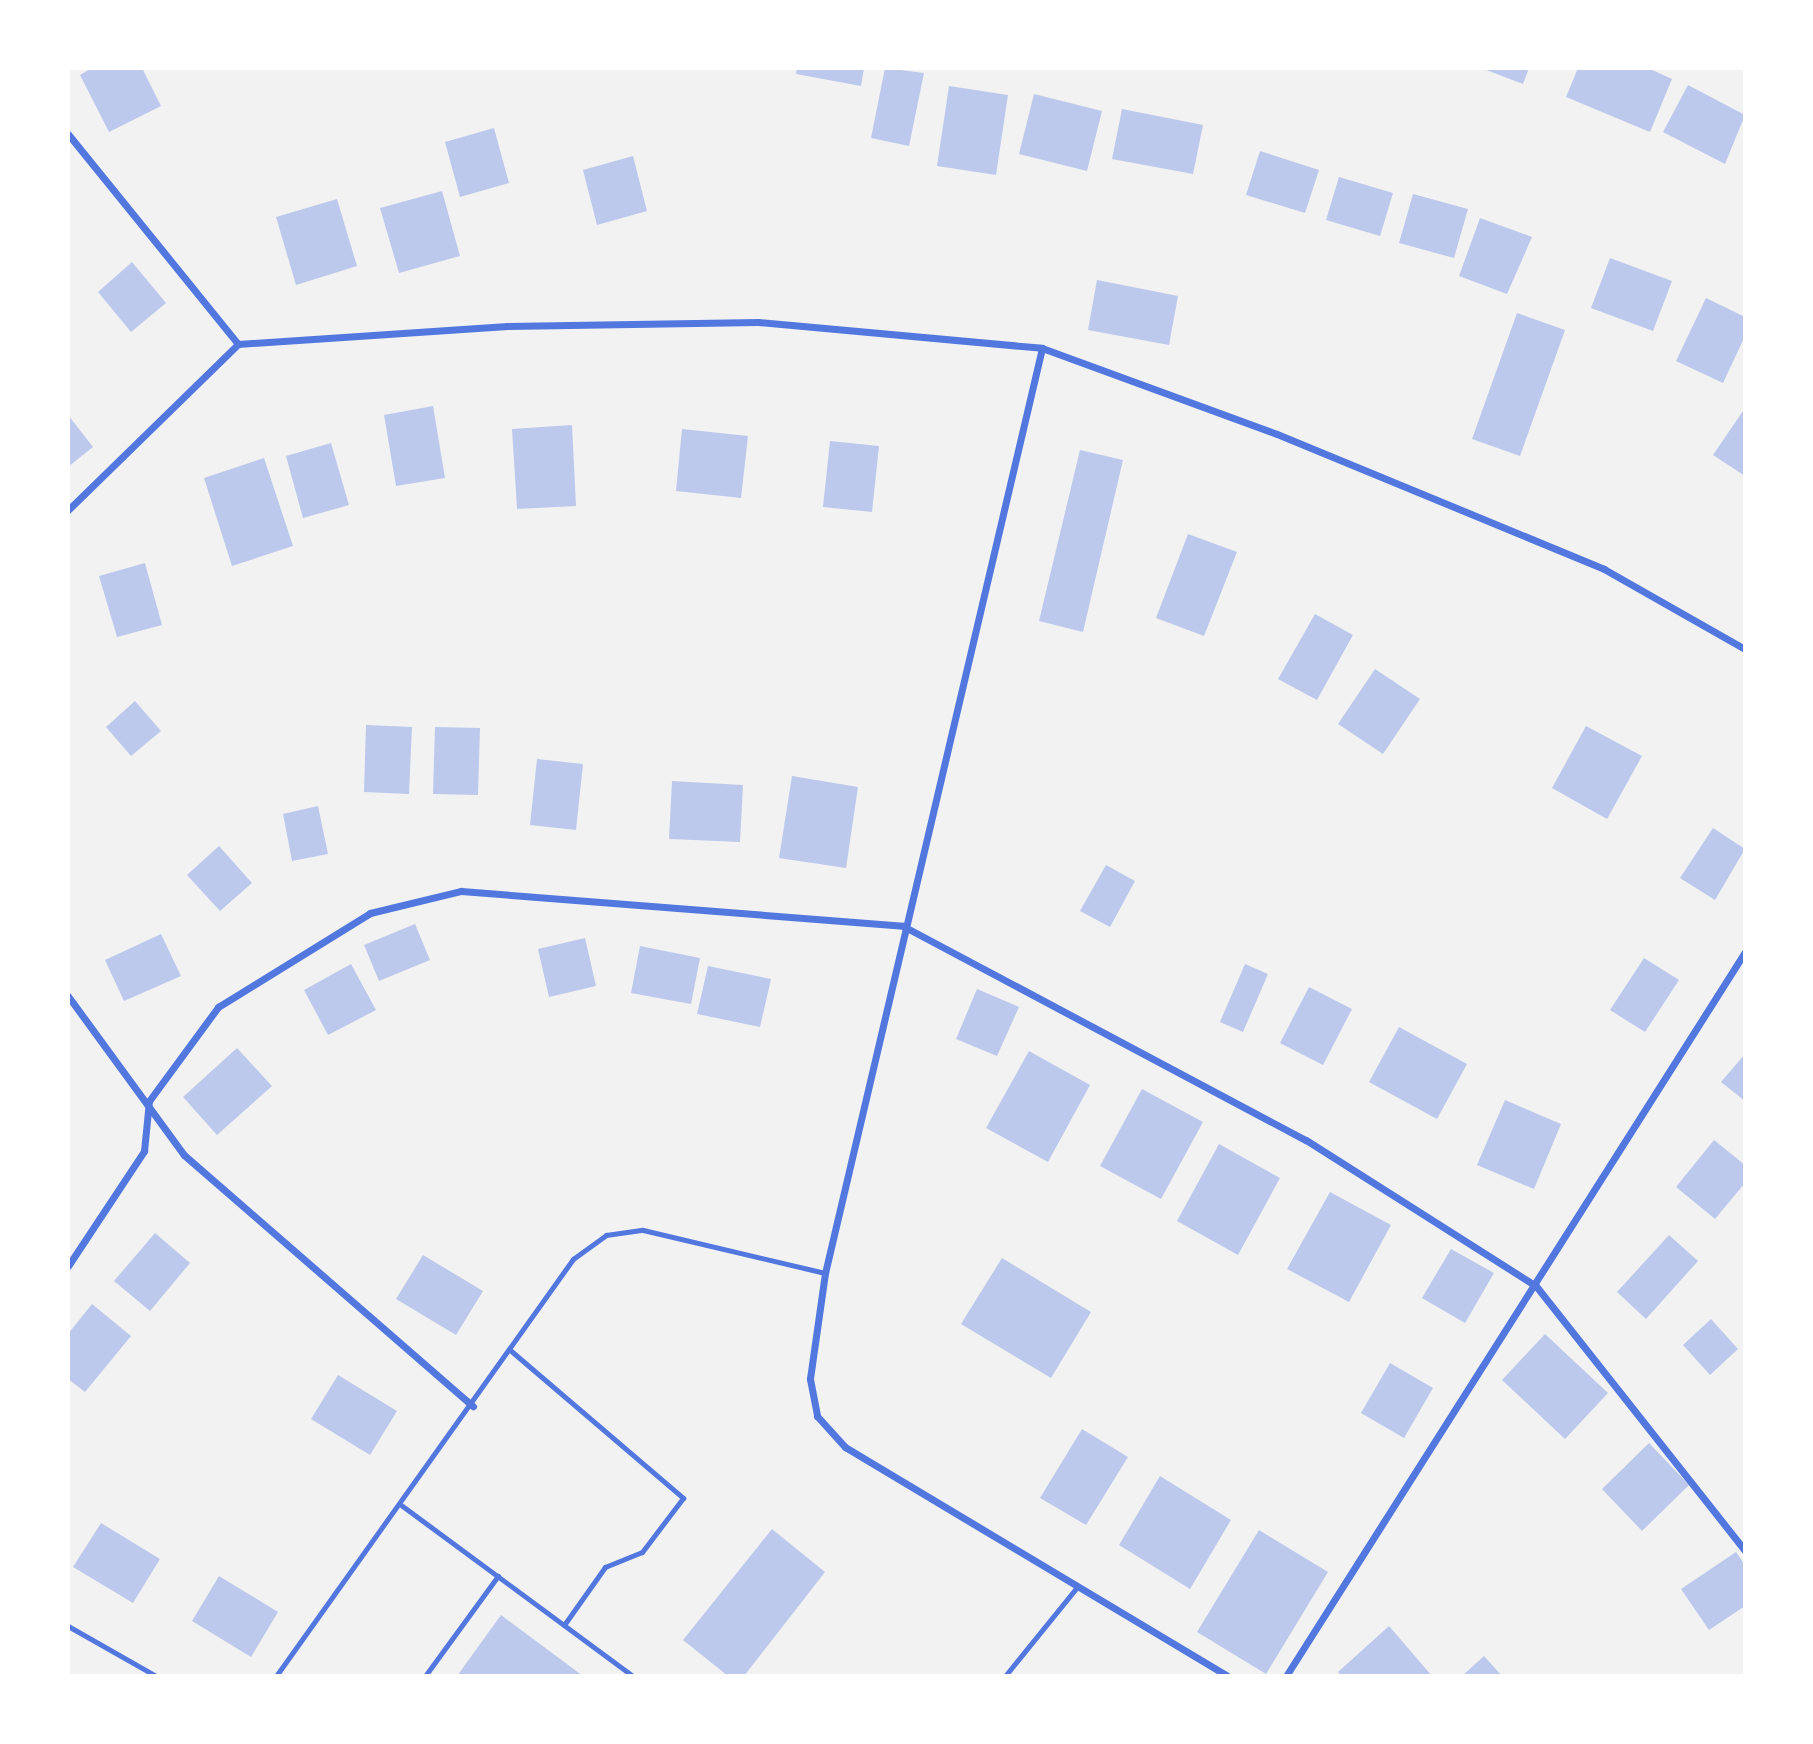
<!DOCTYPE html>
<html>
<head>
<meta charset="utf-8">
<style>
	body { margin:0 }
	#map { position:relative; width:1813px; height:1744px; overflow:hidden; background:#f2f2f2; font-family:Lato,sans-serif }
	div>[style] { position:absolute }
	.building>* { inset:0; background:#bdc9ec }
	.service>* { height:5px; margin:-2.5px; padding:0 2.5px; transform-origin:2.5px; border-radius:2.5px; background:#5277de }
	.minor>* { height:7px; margin:-3.5px; padding:0 3.5px; transform-origin:3.5px; border-radius:3.5px; background:#5277de }
	span { translate:-50% -50%; white-space:nowrap; text-align:center; line-height:1.15; -webkit-text-stroke:5px #fff; paint-order:stroke }
	.frame { position:absolute; inset:0; border:70px solid #fff; pointer-events:none }
</style>
</head>
<body>
<div id="map">
	<div class="building">
		<div style="clip-path:polygon(92px 68px,142px 68px,161px 106px,109px 132px,80px 75px)"></div>
		<div style="clip-path:polygon(797px 68px,864px 68px,861px 86px,796px 74px)"></div>
		<div style="clip-path:polygon(885px 68px,924px 73px,909px 146px,871px 138px)"></div>
		<div style="clip-path:polygon(1481px 68px,1529px 68px,1523px 84px)"></div>
		<div style="clip-path:polygon(1578px 68px,1648px 68px,1672px 79px,1650px 132px,1566px 97px)"></div>
		<div style="clip-path:polygon(1688px 85px,1745px 115px,1725px 164px,1663px 132px)"></div>
		<div style="clip-path:polygon(949px 86px,1008px 95px,996px 175px,937px 166px)"></div>
		<div style="clip-path:polygon(1034px 94px,1102px 111px,1087px 171px,1019px 154px)"></div>
		<div style="clip-path:polygon(1122px 109px,1203px 125px,1193px 174px,1112px 159px)"></div>
		<div style="clip-path:polygon(494px 128px,509px 183px,460px 197px,445px 142px)"></div>
		<div style="clip-path:polygon(1260px 151px,1319px 170px,1305px 213px,1246px 195px)"></div>
		<div style="clip-path:polygon(633px 156px,647px 211px,597px 225px,583px 170px)"></div>
		<div style="clip-path:polygon(1339px 177px,1393px 193px,1380px 236px,1326px 220px)"></div>
		<div style="clip-path:polygon(442px 191px,460px 256px,399px 273px,380px 208px)"></div>
		<div style="clip-path:polygon(1413px 194px,1468px 209px,1454px 258px,1399px 243px)"></div>
		<div style="clip-path:polygon(337px 199px,357px 266px,296px 285px,276px 217px)"></div>
		<div style="clip-path:polygon(1480px 218px,1532px 237px,1507px 294px,1459px 276px)"></div>
		<div style="clip-path:polygon(1610px 258px,1672px 281px,1653px 331px,1591px 308px)"></div>
		<div style="clip-path:polygon(132px 262px,166px 303px,131px 332px,98px 292px)"></div>
		<div style="clip-path:polygon(1097px 280px,1178px 296px,1169px 345px,1088px 330px)"></div>
		<div style="clip-path:polygon(1706px 298px,1745px 317px,1745px 336px,1723px 383px,1676px 361px)"></div>
		<div style="clip-path:polygon(1517px 313px,1565px 330px,1520px 456px,1472px 439px)"></div>
		<div style="clip-path:polygon(433px 406px,445px 478px,396px 486px,384px 415px)"></div>
		<div style="clip-path:polygon(1745px 408px,1745px 476px,1713px 455px)"></div>
		<div style="clip-path:polygon(68px 415px,93px 447px,68px 467px)"></div>
		<div style="clip-path:polygon(572px 425px,576px 506px,517px 509px,512px 429px)"></div>
		<div style="clip-path:polygon(682px 429px,748px 436px,741px 498px,676px 491px)"></div>
		<div style="clip-path:polygon(830px 441px,879px 446px,872px 512px,823px 507px)"></div>
		<div style="clip-path:polygon(331px 443px,349px 505px,303px 518px,286px 456px)"></div>
		<div style="clip-path:polygon(1080px 450px,1123px 460px,1083px 632px,1039px 621px)"></div>
		<div style="clip-path:polygon(264px 458px,293px 546px,232px 566px,204px 478px)"></div>
		<div style="clip-path:polygon(1188px 534px,1237px 552px,1204px 636px,1156px 618px)"></div>
		<div style="clip-path:polygon(145px 563px,162px 625px,117px 637px,99px 576px)"></div>
		<div style="clip-path:polygon(1315px 614px,1353px 635px,1317px 700px,1278px 679px)"></div>
		<div style="clip-path:polygon(1375px 669px,1420px 699px,1383px 754px,1338px 724px)"></div>
		<div style="clip-path:polygon(135px 701px,161px 731px,131px 756px,106px 727px)"></div>
		<div style="clip-path:polygon(366px 725px,412px 727px,409px 794px,364px 792px)"></div>
		<div style="clip-path:polygon(1586px 726px,1642px 756px,1607px 819px,1552px 788px)"></div>
		<div style="clip-path:polygon(435px 727px,480px 728px,478px 795px,433px 794px)"></div>
		<div style="clip-path:polygon(537px 759px,583px 764px,576px 830px,530px 825px)"></div>
		<div style="clip-path:polygon(792px 776px,858px 787px,846px 868px,779px 858px)"></div>
		<div style="clip-path:polygon(672px 781px,743px 785px,740px 842px,669px 839px)"></div>
		<div style="clip-path:polygon(318px 806px,328px 854px,292px 861px,283px 814px)"></div>
		<div style="clip-path:polygon(1713px 828px,1745px 849px,1715px 900px,1680px 878px)"></div>
		<div style="clip-path:polygon(219px 846px,252px 883px,220px 911px,187px 875px)"></div>
		<div style="clip-path:polygon(1106px 865px,1135px 881px,1110px 927px,1080px 911px)"></div>
		<div style="clip-path:polygon(415px 924px,430px 960px,379px 981px,364px 945px)"></div>
		<div style="clip-path:polygon(161px 934px,181px 976px,124px 1001px,105px 960px)"></div>
		<div style="clip-path:polygon(585px 938px,596px 986px,549px 997px,538px 949px)"></div>
		<div style="clip-path:polygon(640px 946px,700px 958px,691px 1004px,631px 993px)"></div>
		<div style="clip-path:polygon(1644px 958px,1679px 980px,1645px 1032px,1610px 1010px)"></div>
		<div style="clip-path:polygon(351px 964px,376px 1010px,328px 1035px,304px 990px)"></div>
		<div style="clip-path:polygon(1245px 964px,1268px 974px,1243px 1032px,1220px 1022px)"></div>
		<div style="clip-path:polygon(708px 966px,771px 979px,760px 1027px,697px 1014px)"></div>
		<div style="clip-path:polygon(1309px 987px,1352px 1009px,1323px 1065px,1280px 1043px)"></div>
		<div style="clip-path:polygon(977px 989px,1019px 1007px,997px 1056px,956px 1039px)"></div>
		<div style="clip-path:polygon(1399px 1027px,1467px 1064px,1437px 1119px,1369px 1082px)"></div>
		<div style="clip-path:polygon(237px 1048px,272px 1086px,217px 1135px,183px 1097px)"></div>
		<div style="clip-path:polygon(1029px 1051px,1090px 1085px,1048px 1162px,986px 1128px)"></div>
		<div style="clip-path:polygon(1745px 1054px,1745px 1101px,1721px 1082px)"></div>
		<div style="clip-path:polygon(1142px 1089px,1203px 1122px,1161px 1199px,1100px 1166px)"></div>
		<div style="clip-path:polygon(1505px 1100px,1561px 1124px,1534px 1189px,1477px 1165px)"></div>
		<div style="clip-path:polygon(1714px 1140px,1745px 1165px,1745px 1183px,1715px 1219px,1676px 1187px)"></div>
		<div style="clip-path:polygon(1219px 1144px,1280px 1178px,1238px 1255px,1177px 1221px)"></div>
		<div style="clip-path:polygon(1330px 1192px,1391px 1225px,1349px 1302px,1287px 1269px)"></div>
		<div style="clip-path:polygon(155px 1233px,190px 1263px,150px 1311px,114px 1281px)"></div>
		<div style="clip-path:polygon(1669px 1235px,1698px 1261px,1646px 1319px,1617px 1292px)"></div>
		<div style="clip-path:polygon(1451px 1249px,1494px 1273px,1465px 1323px,1422px 1298px)"></div>
		<div style="clip-path:polygon(423px 1255px,483px 1291px,456px 1335px,396px 1299px)"></div>
		<div style="clip-path:polygon(1002px 1258px,1091px 1312px,1051px 1378px,961px 1324px)"></div>
		<div style="clip-path:polygon(92px 1304px,131px 1336px,85px 1392px,68px 1379px,68px 1334px)"></div>
		<div style="clip-path:polygon(1711px 1319px,1738px 1349px,1710px 1375px,1683px 1345px)"></div>
		<div style="clip-path:polygon(1545px 1334px,1608px 1393px,1565px 1439px,1502px 1380px)"></div>
		<div style="clip-path:polygon(1390px 1363px,1433px 1388px,1404px 1438px,1361px 1413px)"></div>
		<div style="clip-path:polygon(338px 1375px,397px 1411px,370px 1455px,311px 1419px)"></div>
		<div style="clip-path:polygon(1082px 1429px,1128px 1457px,1086px 1525px,1040px 1498px)"></div>
		<div style="clip-path:polygon(1649px 1443px,1689px 1485px,1642px 1531px,1602px 1489px)"></div>
		<div style="clip-path:polygon(1160px 1476px,1231px 1520px,1190px 1589px,1119px 1545px)"></div>
		<div style="clip-path:polygon(101px 1523px,160px 1559px,133px 1603px,73px 1567px)"></div>
		<div style="clip-path:polygon(772px 1529px,825px 1572px,744px 1676px,728px 1676px,683px 1640px)"></div>
		<div style="clip-path:polygon(1259px 1530px,1328px 1572px,1266px 1674px,1197px 1632px)"></div>
		<div style="clip-path:polygon(1736px 1552px,1745px 1565px,1745px 1606px,1709px 1630px,1681px 1589px)"></div>
		<div style="clip-path:polygon(219px 1576px,278px 1612px,251px 1657px,192px 1621px)"></div>
		<div style="clip-path:polygon(501px 1615px,583px 1676px,457px 1676px)"></div>
		<div style="clip-path:polygon(1389px 1626px,1432px 1676px,1342px 1676px,1338px 1672px)"></div>
		<div style="clip-path:polygon(1484px 1656px,1502px 1676px,1462px 1676px)"></div>
	</div>
	<div class="service">
		<div style="left:510px;top:1350px;width:228px;rotate:40.5deg"></div>
		<div style="left:683px;top:1498px;width:68px;rotate:127.2deg"></div>
		<div style="left:642px;top:1552px;width:40px;rotate:158deg"></div>
		<div style="left:605px;top:1567px;width:71px;rotate:125.3deg"></div>
		<div style="left:401px;top:1505px;width:288px;rotate:36.4deg"></div>
		<div style="left:68px;top:1626px;width:101px;rotate:29.6deg"></div>
		<div style="left:276px;top:1676px;width:512px;rotate:-54.54deg"></div>
		<div style="left:573px;top:1259px;width:41px;rotate:-36deg"></div>
		<div style="left:606px;top:1235px;width:37px;rotate:-8deg"></div>
		<div style="left:643px;top:1230px;width:187px;rotate:13.3deg"></div>
		<div style="left:425px;top:1676px;width:124px;rotate:-53.9deg"></div>
		<div style="left:1005px;top:1676px;width:116px;rotate:-51deg"></div>
	</div>
	<div class="minor">
		<div style="left:68px;top:134px;width:270px;rotate:51deg"></div>
		<div style="left:238px;top:344px;width:270px;rotate:-3.8deg"></div>
		<div style="left:507px;top:326px;width:251px;rotate:-0.9deg"></div>
		<div style="left:758px;top:322px;width:285px;rotate:5.2deg"></div>
		<div style="left:1042px;top:348px;width:250px;rotate:20.1deg"></div>
		<div style="left:1277px;top:434px;width:354px;rotate:22.4deg"></div>
		<div style="left:1604px;top:569px;width:162px;rotate:29.6deg"></div>
		<div style="left:1042px;top:348px;width:950px;rotate:103.2deg"></div>
		<div style="left:825px;top:1273px;width:107px;rotate:98.1deg"></div>
		<div style="left:810px;top:1379px;width:38px;rotate:79deg"></div>
		<div style="left:817px;top:1416px;width:42px;rotate:47.9deg"></div>
		<div style="left:845px;top:1447px;width:445px;rotate:30.9deg"></div>
		<div style="left:68px;top:510px;width:238px;rotate:-44.3deg"></div>
		<div style="left:68px;top:996px;width:197px;rotate:53.9deg"></div>
		<div style="left:184px;top:1155px;width:383px;rotate:41deg"></div>
		<div style="left:68px;top:1266px;width:138px;rotate:-56.5deg"></div>
		<div style="left:144px;top:1151px;width:50px;rotate:-84.3deg"></div>
		<div style="left:149px;top:1101px;width:117px;rotate:-53.7deg"></div>
		<div style="left:218px;top:1007px;width:179px;rotate:-31.7deg"></div>
		<div style="left:370px;top:913px;width:94px;rotate:-13.6deg"></div>
		<div style="left:461px;top:891px;width:443px;rotate:4.5deg"></div>
		<div style="left:903px;top:926px;width:456px;rotate:28deg"></div>
		<div style="left:1306px;top:1140px;width:272px;rotate:32.4deg"></div>
		<div style="left:1536px;top:1286px;width:337px;rotate:51.7deg"></div>
		<div style="left:1286px;top:1676px;width:857px;rotate:-57.63deg"></div>
	</div>
	<div class="frame"></div>
</div>
</body>
</html>
